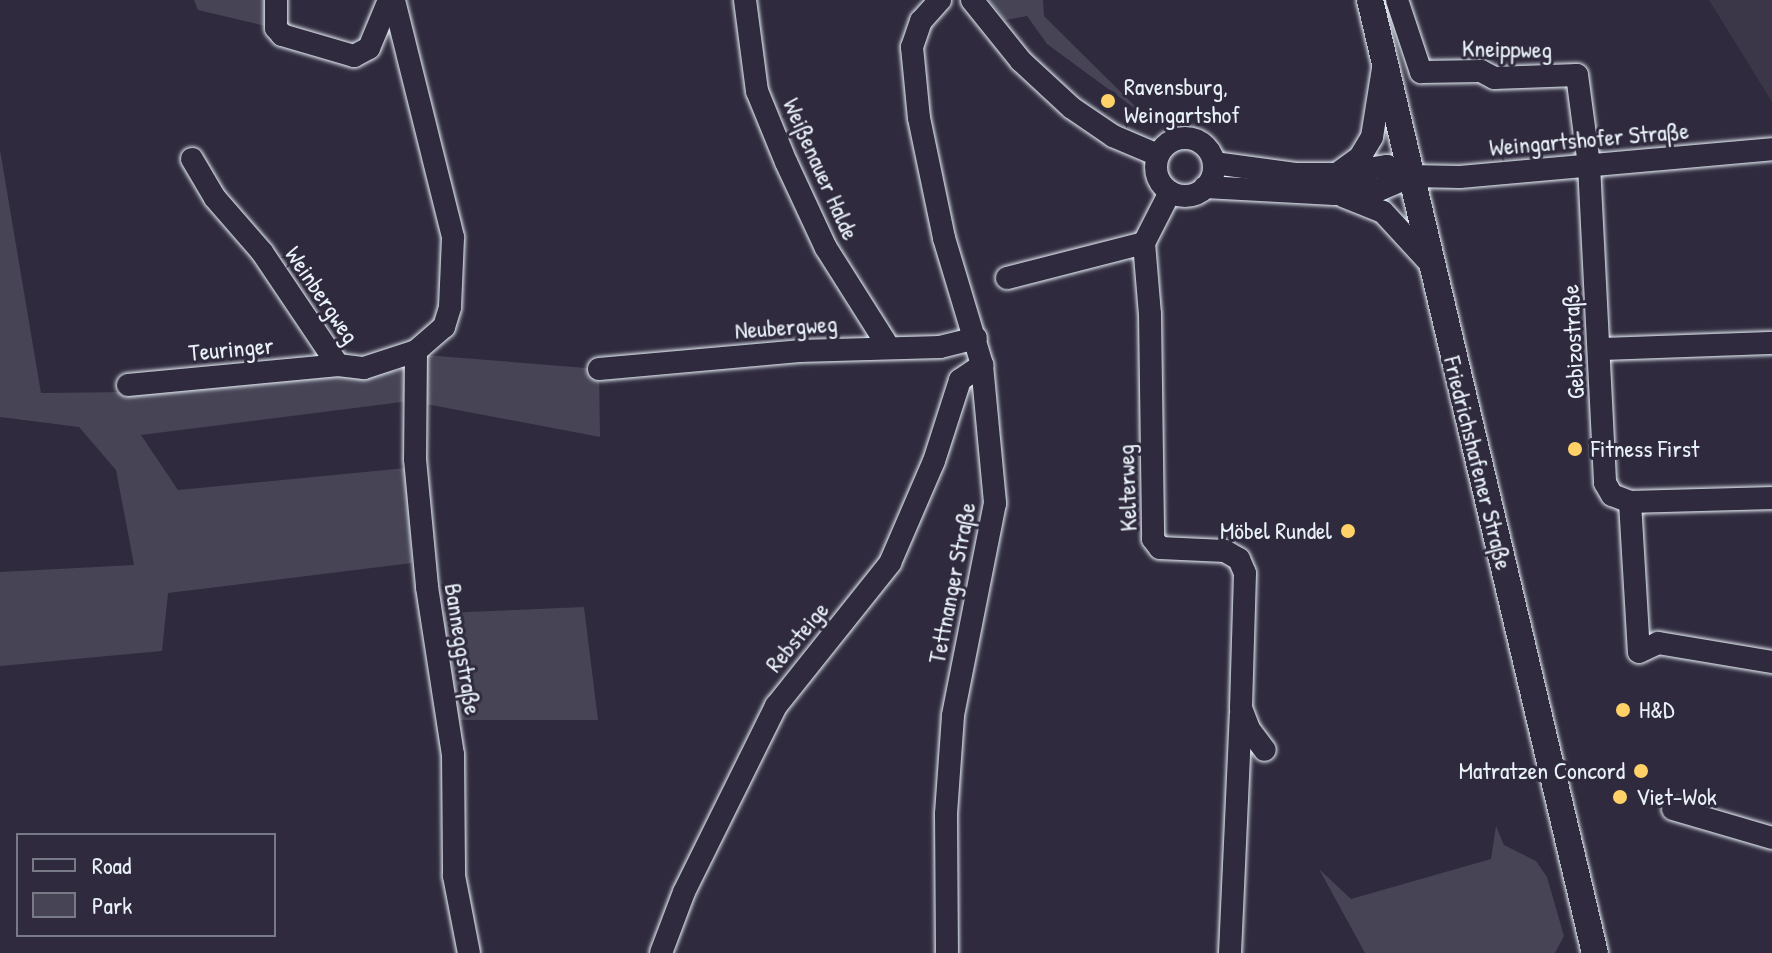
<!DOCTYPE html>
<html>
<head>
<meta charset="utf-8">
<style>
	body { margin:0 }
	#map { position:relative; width:1772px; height:953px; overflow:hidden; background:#2f2a3d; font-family:"Patrick Hand",sans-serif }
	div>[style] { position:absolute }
	.built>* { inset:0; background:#3b3749 }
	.green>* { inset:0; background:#464455 }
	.roads { filter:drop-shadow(0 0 2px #e8f1f8) drop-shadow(0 0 2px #e8f1f8) }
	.minor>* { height:22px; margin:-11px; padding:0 11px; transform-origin:11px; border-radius:11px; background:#2f2a3d }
	.minor>.ring { margin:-11px; padding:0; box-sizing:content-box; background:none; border:22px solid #2f2a3d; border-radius:50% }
	.major>* { height:26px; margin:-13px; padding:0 13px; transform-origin:13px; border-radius:13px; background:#2f2a3d }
	.dots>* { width:22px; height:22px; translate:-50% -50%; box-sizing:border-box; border:4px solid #2f2a3d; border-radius:50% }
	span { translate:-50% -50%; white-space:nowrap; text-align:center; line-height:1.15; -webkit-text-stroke:6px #2f2a3d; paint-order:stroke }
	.street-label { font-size:24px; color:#e8f1f8 }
	.poi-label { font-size:24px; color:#e8f1f8 }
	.left { translate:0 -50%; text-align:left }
	.right { translate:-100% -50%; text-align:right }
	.legend { position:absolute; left:16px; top:833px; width:260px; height:104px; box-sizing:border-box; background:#2f2a3d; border:2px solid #797a88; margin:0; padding:10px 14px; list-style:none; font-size:24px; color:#e8f1f8 }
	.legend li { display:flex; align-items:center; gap:16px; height:40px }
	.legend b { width:40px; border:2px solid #797a88 }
</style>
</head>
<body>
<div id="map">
	<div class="built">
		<div style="clip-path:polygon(1709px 0,1772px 0,1772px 102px)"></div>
	</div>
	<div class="green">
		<div style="clip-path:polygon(194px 0,270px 0,270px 27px,198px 10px)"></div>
		<div style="clip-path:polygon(989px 0,1043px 0,1044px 16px,1145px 116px,1047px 44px,1027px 16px,1005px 20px)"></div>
		<div style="clip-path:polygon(0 150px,41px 393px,128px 392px,397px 371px,425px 355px,599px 369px,600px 437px,410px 401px,141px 435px,178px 490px,406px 468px,412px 563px,168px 593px,162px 651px,0 666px,0 572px,134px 565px,116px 470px,79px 427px,0 417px)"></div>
		<div style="clip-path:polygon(584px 607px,598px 720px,452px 720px,444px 613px)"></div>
		<div style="clip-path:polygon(1496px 826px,1504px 845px,1536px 861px,1547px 877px,1564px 936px,1555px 953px,1365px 953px,1319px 869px,1351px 899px,1491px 859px)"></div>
	</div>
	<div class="roads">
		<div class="minor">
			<div style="left:276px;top:0;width:28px;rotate:90deg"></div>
			<div style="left:276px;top:28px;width:9px;rotate:49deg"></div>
			<div style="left:282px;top:35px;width:75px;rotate:16.3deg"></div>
			<div style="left:354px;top:56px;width:17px;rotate:-28deg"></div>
			<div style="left:369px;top:48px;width:52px;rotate:-67.4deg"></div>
			<div style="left:745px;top:0;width:92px;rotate:82.5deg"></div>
			<div style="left:757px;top:91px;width:77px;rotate:67.8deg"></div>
			<div style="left:786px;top:162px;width:95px;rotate:65.1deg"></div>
			<div style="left:826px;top:248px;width:116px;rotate:57.7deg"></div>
			<div style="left:940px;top:0;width:28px;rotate:132deg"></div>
			<div style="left:921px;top:21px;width:28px;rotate:109deg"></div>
			<div style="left:912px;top:47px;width:71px;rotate:84.4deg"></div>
			<div style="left:919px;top:118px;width:123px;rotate:78.2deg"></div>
			<div style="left:944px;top:238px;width:133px;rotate:73.3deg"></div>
			<div style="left:982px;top:365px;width:139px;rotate:84.6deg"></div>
			<div style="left:995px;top:503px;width:217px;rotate:101.2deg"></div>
			<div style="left:953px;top:716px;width:98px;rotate:94.1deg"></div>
			<div style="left:946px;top:814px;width:139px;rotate:89.6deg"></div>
			<div style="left:972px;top:0;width:78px;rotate:51.2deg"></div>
			<div style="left:1021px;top:61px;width:69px;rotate:42.7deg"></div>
			<div style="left:1072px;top:108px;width:50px;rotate:34.3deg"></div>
			<div style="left:1113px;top:136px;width:49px;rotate:22.9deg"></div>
			<div style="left:1397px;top:0;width:76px;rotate:71.6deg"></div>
			<div style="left:1421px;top:72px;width:60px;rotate:-1deg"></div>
			<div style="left:1481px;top:71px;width:15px;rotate:28deg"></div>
			<div style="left:1494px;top:78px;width:83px;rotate:-2.1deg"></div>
			<div style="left:1577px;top:75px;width:91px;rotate:82.4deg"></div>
			<div style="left:1589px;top:165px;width:318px;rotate:87.1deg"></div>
			<div style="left:1605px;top:483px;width:14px;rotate:60deg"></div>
			<div style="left:1612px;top:495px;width:19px;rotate:21deg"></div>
			<div style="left:1630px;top:502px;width:142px;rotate:-1.6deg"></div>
			<div class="ring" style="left:1156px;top:138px;width:36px;height:36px"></div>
			<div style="left:192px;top:159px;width:45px;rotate:59.5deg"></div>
			<div style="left:215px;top:198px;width:72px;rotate:49deg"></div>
			<div style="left:262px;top:252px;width:136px;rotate:56.1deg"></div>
			<div style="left:338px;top:365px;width:26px;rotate:7deg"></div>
			<div style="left:364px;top:368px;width:55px;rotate:-18.1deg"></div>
			<div style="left:416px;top:351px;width:37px;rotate:-41deg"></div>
			<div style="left:444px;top:327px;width:21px;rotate:-73deg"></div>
			<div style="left:450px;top:307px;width:70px;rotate:-87.5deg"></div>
			<div style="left:453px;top:237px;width:244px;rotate:-104deg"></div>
			<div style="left:1214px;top:163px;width:82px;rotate:7.7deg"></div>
			<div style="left:1295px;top:174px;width:41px"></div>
			<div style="left:1336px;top:174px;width:52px;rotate:-8.9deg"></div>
			<div style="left:1387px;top:166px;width:26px;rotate:23deg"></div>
			<div style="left:1411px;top:176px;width:49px;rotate:1.2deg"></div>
			<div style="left:1460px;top:177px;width:313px;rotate:-5.1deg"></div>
			<div style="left:1341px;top:171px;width:24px;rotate:-36deg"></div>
			<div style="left:1360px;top:157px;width:23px;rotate:-59deg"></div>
			<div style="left:1372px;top:137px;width:70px;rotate:-80.9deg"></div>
			<div style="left:1205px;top:187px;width:129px;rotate:3.1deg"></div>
			<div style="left:1334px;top:194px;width:47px;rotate:-6.1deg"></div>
			<div style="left:1381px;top:189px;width:33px;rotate:-23deg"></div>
			<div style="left:1170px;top:192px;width:57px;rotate:117deg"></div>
			<div style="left:1144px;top:243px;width:71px;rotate:85.2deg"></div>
			<div style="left:1150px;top:314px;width:225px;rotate:89.2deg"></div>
			<div style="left:1153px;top:539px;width:11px;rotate:52deg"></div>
			<div style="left:1160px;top:548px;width:65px;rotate:2.6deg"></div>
			<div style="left:1225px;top:551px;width:16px;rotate:30deg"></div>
			<div style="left:1239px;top:559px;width:15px;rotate:67deg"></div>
			<div style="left:1245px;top:573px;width:135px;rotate:91.7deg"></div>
			<div style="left:1241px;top:708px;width:22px;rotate:69deg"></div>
			<div style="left:1249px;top:729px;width:26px;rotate:53deg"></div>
			<div style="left:1343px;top:196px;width:43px;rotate:21.8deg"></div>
			<div style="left:1383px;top:212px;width:68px;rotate:47.4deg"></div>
			<div style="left:1007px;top:278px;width:141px;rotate:-14.3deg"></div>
			<div style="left:1600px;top:349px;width:172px;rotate:-2deg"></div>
			<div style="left:416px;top:351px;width:108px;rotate:90.5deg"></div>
			<div style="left:415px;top:459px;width:129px;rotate:84.6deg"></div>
			<div style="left:427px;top:587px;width:169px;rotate:81.2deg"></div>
			<div style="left:453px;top:754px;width:122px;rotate:89.5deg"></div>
			<div style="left:454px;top:876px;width:78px;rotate:79deg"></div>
			<div style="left:599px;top:369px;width:201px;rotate:-5.1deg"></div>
			<div style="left:799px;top:351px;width:141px;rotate:-1.6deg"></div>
			<div style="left:940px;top:347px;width:37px;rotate:-14deg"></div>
			<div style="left:128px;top:385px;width:211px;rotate:-5.4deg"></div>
			<div style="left:1630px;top:502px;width:150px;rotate:86.6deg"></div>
			<div style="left:1639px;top:652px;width:21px;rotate:-25deg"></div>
			<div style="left:1658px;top:643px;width:116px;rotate:9.5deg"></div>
			<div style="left:1673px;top:809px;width:103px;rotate:16.3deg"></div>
			<div style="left:661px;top:953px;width:65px;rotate:-69.3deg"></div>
			<div style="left:684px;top:892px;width:208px;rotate:-63.7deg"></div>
			<div style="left:776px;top:706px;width:183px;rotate:-51.4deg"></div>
			<div style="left:890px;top:563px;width:111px;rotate:-66.7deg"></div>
			<div style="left:934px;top:461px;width:85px;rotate:-72.2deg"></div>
			<div style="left:960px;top:380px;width:27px;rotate:-34deg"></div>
			<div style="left:1230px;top:953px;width:238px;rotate:-87.4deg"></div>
		</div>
		<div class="major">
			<div style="left:1370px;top:0;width:979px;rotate:76.72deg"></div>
		</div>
	</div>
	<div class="dots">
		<div style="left:1108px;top:101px;background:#ffd166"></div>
		<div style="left:1575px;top:449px;background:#ffd166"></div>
		<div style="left:1348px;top:531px;background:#ffd166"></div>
		<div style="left:1623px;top:710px;background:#ffd166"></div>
		<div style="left:1641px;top:771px;background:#ffd166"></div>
		<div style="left:1620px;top:797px;background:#ffd166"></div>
	</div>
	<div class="street-label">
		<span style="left:1507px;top:49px;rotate:1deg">Kneippweg</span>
		<span style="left:1589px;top:139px;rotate:-5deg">Weingartshofer Straße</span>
		<span style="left:821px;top:169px;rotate:66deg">Weißenauer Halde</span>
		<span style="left:322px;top:295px;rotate:56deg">Weinbergweg</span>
		<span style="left:786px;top:327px;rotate:-4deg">Neubergweg</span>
		<span style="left:1573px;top:342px;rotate:-93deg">Gebizostraße</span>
		<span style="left:231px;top:349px;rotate:-5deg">Teuringer</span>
		<span style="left:1478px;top:463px;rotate:76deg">Friedrichshafener Straße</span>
		<span style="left:1127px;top:488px;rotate:-92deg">Kelterweg</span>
		<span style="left:952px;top:583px;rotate:-79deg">Tettnanger Straße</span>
		<span style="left:797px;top:637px;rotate:-50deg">Rebsteige</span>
		<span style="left:463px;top:649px;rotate:81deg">Banneggstraße</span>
	</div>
	<div class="poi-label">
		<span class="left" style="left:1124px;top:101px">Ravensburg,<br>Weingartshof</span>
		<span class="left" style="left:1591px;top:449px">Fitness First</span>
		<span class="right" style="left:1332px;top:531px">Möbel Rundel</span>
		<span class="left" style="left:1639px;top:710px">H&amp;D</span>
		<span class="right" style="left:1625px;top:771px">Matratzen Concord</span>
		<span class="left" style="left:1636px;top:797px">Viet-Wok</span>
	</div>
	<ul class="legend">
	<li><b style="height:10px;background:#2f2a3d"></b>Road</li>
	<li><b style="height:22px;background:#464455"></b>Park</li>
	</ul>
</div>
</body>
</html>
